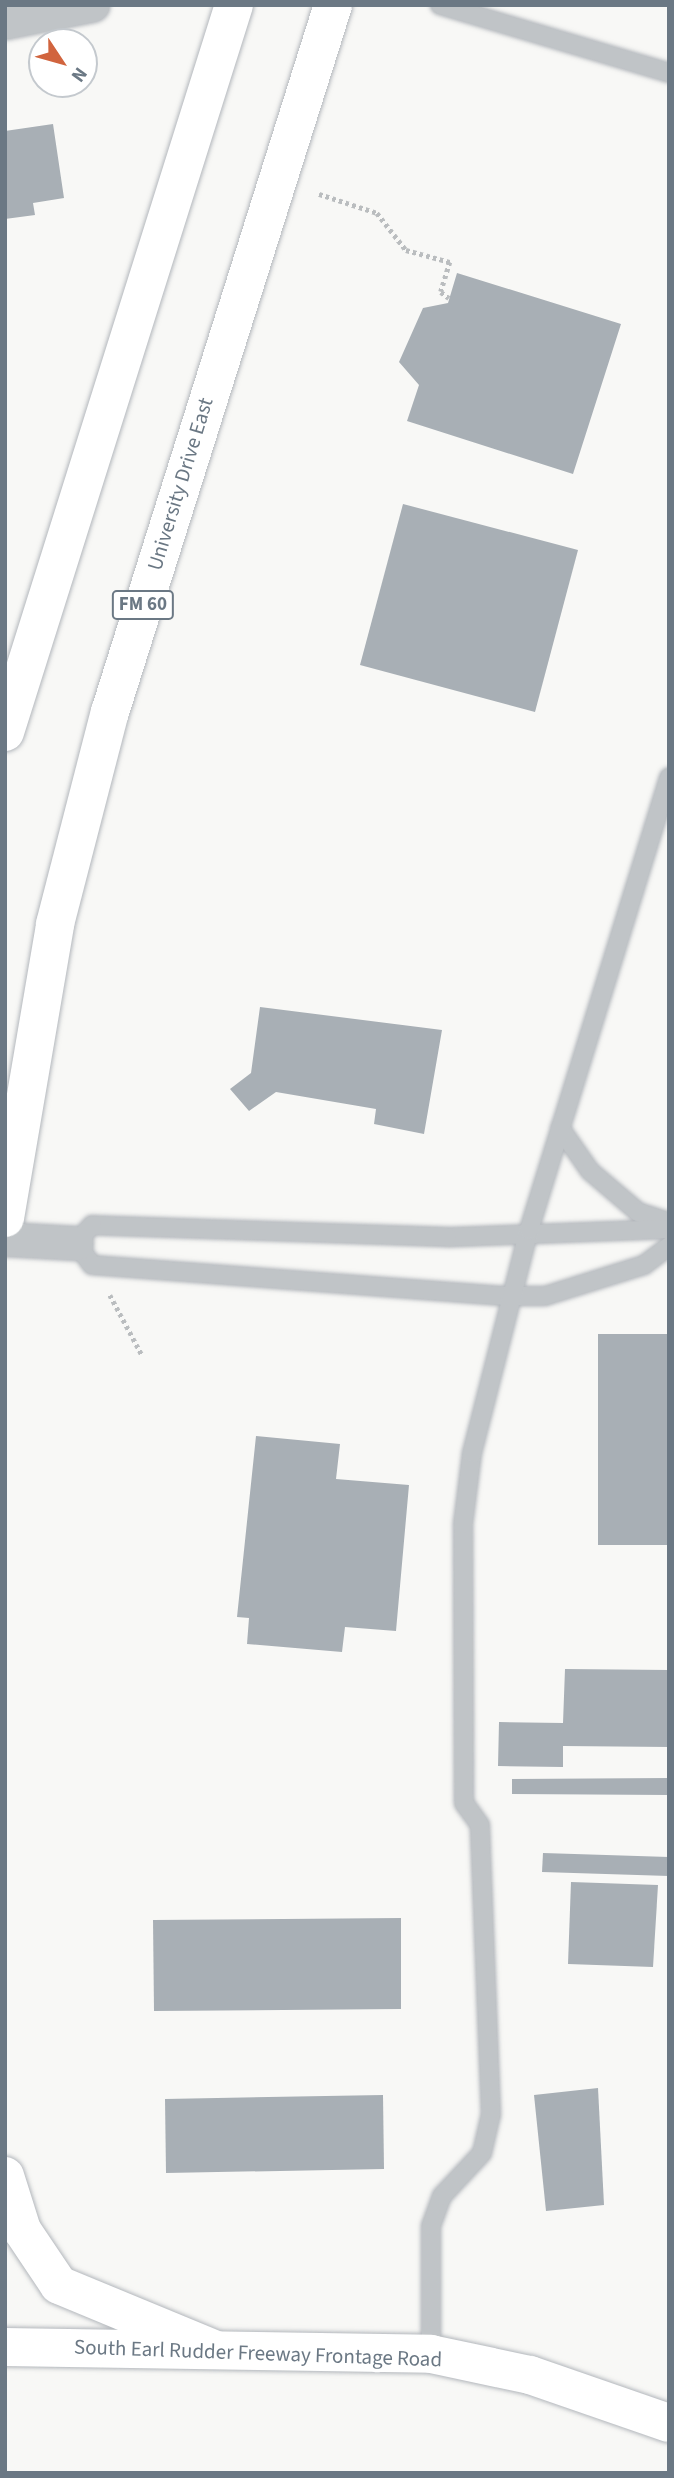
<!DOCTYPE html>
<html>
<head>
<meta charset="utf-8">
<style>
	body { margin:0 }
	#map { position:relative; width:674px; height:2478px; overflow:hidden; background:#f8f8f6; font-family:"Source Sans 3",sans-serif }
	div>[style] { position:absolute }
	.building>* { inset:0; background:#a8afb5 }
	.path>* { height:4.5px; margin-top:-2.25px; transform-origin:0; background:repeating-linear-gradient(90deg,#babdbf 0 3.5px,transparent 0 7px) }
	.roads { filter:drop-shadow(0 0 2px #b3b7bc) drop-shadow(0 0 2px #b3b7bc) }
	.lane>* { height:18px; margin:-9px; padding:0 9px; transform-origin:9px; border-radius:9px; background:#c0c4c7 }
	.street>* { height:33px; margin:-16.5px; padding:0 16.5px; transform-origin:16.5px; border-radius:16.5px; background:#c0c4c7 }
	.secondary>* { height:38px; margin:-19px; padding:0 19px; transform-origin:19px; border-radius:19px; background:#fff }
	.primary>* { height:38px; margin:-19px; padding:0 19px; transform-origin:19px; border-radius:19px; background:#fff }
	span { translate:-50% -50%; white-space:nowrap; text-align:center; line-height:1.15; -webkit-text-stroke:7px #fff; paint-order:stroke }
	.shield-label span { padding:2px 5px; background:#fff; border:2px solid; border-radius:5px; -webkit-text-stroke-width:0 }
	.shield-label { font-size:19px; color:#6b7884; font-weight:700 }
	.street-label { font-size:21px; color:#6b7884 }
	.frame { position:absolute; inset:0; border:7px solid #6b7884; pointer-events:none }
	.north { position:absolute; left:28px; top:28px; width:70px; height:70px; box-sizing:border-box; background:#fff; border:2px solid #c4c9ce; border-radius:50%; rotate:126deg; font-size:19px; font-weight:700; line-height:28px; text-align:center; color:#6b7884 }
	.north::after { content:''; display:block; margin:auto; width:24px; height:32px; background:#d1643e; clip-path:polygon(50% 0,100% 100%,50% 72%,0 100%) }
</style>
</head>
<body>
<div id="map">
	<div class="building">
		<div style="clip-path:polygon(53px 124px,64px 198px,33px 203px,35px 215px,5px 219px,5px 131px)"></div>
		<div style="clip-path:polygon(457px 273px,621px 324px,573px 474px,407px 421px,419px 385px,399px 362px,423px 308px,448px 303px)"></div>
		<div style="clip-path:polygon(403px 504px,578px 550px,535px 712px,360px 665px)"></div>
		<div style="clip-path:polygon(260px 1007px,442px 1030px,424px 1134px,374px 1124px,376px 1109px,276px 1092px,249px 1111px,230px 1089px,251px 1073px)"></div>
		<div style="clip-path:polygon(598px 1334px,669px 1334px,669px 1545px,598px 1545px)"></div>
		<div style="clip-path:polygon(256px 1436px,340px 1444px,336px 1479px,409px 1485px,396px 1631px,345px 1627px,342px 1652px,247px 1644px,249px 1618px,237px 1617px)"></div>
		<div style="clip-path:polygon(565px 1669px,669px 1670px,669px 1747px,563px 1746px,563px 1767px,498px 1766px,499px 1722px,563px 1723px)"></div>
		<div style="clip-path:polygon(669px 1778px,669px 1795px,512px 1794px,512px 1779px)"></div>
		<div style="clip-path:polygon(543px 1853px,669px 1857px,669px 1876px,542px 1872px)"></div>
		<div style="clip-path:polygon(571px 1882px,658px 1885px,653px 1967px,568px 1964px)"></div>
		<div style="clip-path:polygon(401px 1918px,401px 2009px,154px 2011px,153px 1920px)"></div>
		<div style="clip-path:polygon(598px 2088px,604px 2205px,546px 2211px,534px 2095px)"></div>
		<div style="clip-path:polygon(383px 2095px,384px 2169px,166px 2173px,165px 2099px)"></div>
	</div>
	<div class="path">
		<div style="left:319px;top:194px;width:61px;rotate:18.1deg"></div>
		<div style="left:377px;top:213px;width:47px;rotate:51.9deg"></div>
		<div style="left:406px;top:250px;width:46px;rotate:15.3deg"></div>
		<div style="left:450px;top:262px;width:31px;rotate:107deg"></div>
		<div style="left:441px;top:292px;width:10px;rotate:37deg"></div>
		<div style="left:110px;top:1295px;width:68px;rotate:61.9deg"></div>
	</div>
	<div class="roads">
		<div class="lane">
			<div style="left:440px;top:5px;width:239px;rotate:16.5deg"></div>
			<div style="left:560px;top:1128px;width:52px;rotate:55.1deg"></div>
			<div style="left:590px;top:1171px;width:63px;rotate:40.5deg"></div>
			<div style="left:638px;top:1212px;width:33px;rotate:18deg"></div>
			<div style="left:669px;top:1229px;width:222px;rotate:177.9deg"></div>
			<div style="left:447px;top:1237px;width:355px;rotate:-178.1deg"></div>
			<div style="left:92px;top:1225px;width:24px;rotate:132deg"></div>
			<div style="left:76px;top:1243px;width:27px;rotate:54deg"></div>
			<div style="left:92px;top:1265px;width:418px;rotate:4.3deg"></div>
			<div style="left:509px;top:1296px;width:36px"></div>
			<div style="left:545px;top:1296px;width:104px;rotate:-17.4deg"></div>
			<div style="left:644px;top:1265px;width:31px;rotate:-37deg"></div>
			<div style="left:431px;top:2354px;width:128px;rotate:-90deg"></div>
			<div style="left:431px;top:2226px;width:32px;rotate:-70deg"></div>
			<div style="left:442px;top:2196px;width:59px;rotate:-47.1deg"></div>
			<div style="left:482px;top:2153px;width:39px;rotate:-77deg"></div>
			<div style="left:491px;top:2115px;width:290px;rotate:-92.2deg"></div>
			<div style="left:480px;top:1825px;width:27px;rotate:-126deg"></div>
			<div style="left:464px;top:1803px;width:279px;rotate:-90.2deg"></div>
			<div style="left:463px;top:1524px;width:72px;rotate:-82.8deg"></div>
			<div style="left:472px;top:1453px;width:230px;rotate:-75.7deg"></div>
			<div style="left:529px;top:1230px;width:474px;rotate:-72.8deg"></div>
		</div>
		<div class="street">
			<div style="left:5px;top:22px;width:89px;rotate:-11.1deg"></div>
			<div style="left:5px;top:1239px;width:71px;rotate:3.2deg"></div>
		</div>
		<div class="secondary">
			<div style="left:5px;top:2347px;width:426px;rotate:0.9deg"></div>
			<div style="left:431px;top:2354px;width:101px;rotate:12deg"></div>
			<div style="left:530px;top:2375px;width:147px;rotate:19.1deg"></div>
		</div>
		<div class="primary">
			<div style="left:5px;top:732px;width:762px;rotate:-72.52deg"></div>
			<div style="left:5px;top:1218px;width:298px;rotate:-80.3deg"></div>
			<div style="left:55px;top:924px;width:219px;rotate:-75.5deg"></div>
			<div style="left:110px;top:712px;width:741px;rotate:-72.49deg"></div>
			<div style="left:5px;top:2176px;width:57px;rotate:72.5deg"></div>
			<div style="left:22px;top:2230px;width:66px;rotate:56.1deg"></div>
			<div style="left:59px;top:2285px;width:165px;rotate:22.5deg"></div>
		</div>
	</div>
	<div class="shield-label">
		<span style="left:143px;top:605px">FM 60</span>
	</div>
	<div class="street-label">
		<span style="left:180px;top:484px;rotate:-73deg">University Drive East</span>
		<span style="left:258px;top:2353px;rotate:2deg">South Earl Rudder Freeway Frontage Road</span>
	</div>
	<div class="frame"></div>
	<div class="north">N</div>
</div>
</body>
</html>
